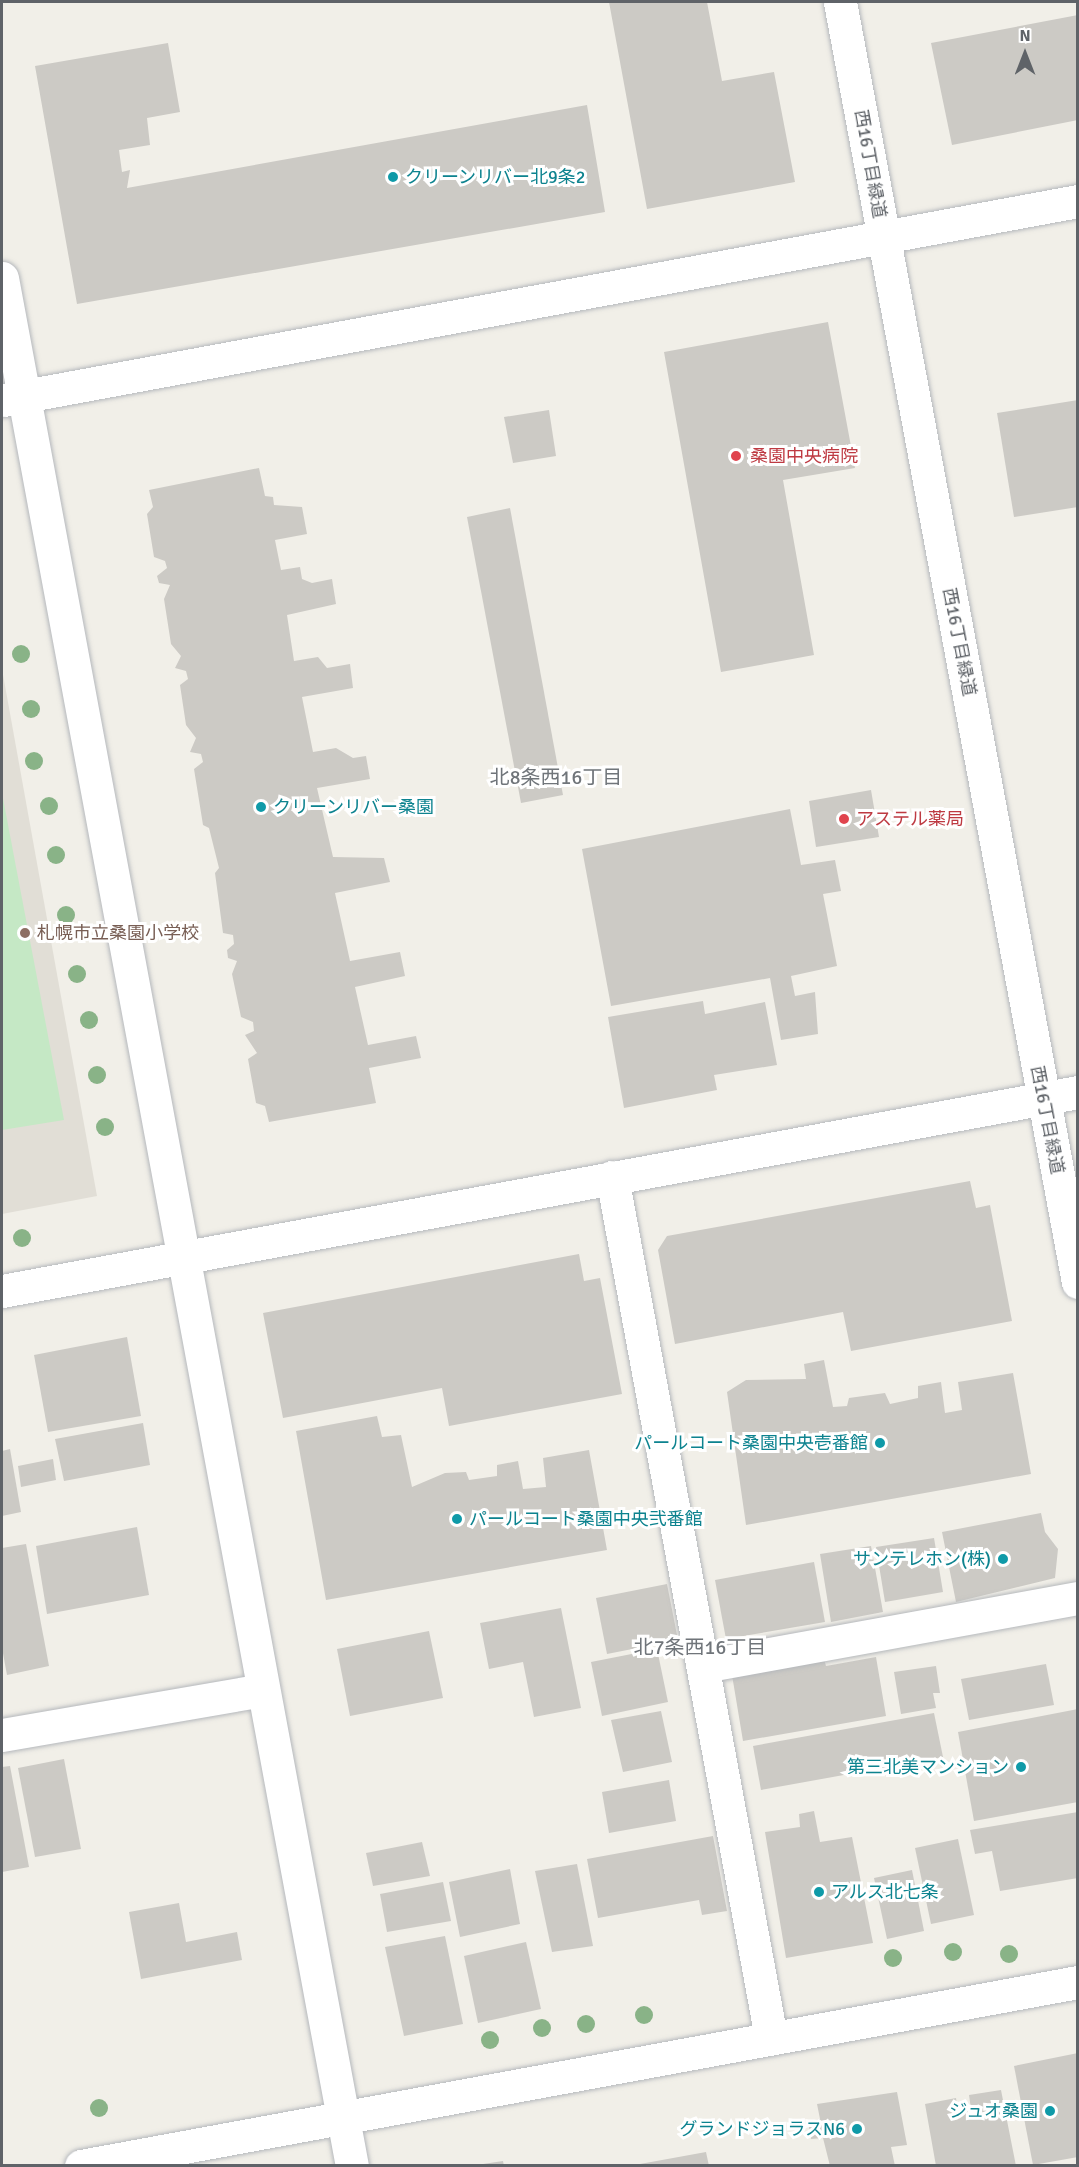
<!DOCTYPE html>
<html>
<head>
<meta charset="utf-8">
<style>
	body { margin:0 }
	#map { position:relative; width:1079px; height:2167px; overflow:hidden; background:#f1efe8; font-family:Signika,"Noto Sans JP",sans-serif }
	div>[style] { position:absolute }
	.education>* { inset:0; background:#e1ded6 }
	.green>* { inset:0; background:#c5e8c5 }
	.building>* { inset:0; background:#cccac5 }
	.roads { filter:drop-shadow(0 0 2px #b5b8bc) drop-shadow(0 0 2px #b5b8bc) }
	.minor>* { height:33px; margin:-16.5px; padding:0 16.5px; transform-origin:16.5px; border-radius:16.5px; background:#fff }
	.trees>* { width:18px; height:18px; margin:-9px; border-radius:50%; background:#89b387 }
	.dots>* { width:16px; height:16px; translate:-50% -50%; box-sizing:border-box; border:3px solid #fff; border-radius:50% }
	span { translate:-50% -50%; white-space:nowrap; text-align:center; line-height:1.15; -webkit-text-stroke:6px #fff; paint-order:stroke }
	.street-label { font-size:18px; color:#5f6368 }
	.culture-label { font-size:18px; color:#0d838f }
	.left { translate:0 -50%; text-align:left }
	.right { translate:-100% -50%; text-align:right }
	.health-label { font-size:18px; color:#be3a42 }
	.education-label { font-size:18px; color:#785e54 }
	.neighbourhood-label { font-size:20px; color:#70757a }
	.frame { position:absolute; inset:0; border:3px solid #5f6368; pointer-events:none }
	.north { position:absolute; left:995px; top:24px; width:60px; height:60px; -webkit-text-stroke:4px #fff; paint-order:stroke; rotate:0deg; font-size:16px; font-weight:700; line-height:24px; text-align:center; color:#5f6368 }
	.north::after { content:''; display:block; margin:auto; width:21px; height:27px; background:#5f6368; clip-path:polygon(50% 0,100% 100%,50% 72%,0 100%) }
</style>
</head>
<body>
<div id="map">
	<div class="education">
		<div style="clip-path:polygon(2px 669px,97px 1196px,2px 1214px)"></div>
	</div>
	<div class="green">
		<div style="clip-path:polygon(2px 793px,64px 1120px,2px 1130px)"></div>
	</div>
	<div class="building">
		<div style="clip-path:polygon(609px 2px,707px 2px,722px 81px,774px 72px,795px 182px,647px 209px)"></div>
		<div style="clip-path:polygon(1078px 15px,1078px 120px,952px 145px,931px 43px)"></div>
		<div style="clip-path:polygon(168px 43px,180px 112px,147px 118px,150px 145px,119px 150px,122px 172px,130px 170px,127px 188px,587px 105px,605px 212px,77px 304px,35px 66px)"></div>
		<div style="clip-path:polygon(828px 322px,855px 468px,783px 480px,814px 655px,721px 672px,664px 352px)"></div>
		<div style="clip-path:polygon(1078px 400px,1078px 507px,1014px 517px,997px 413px)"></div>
		<div style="clip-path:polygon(549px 410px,556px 456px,513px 463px,504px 417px)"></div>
		<div style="clip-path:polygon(259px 468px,265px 496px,273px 497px,274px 505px,302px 507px,307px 534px,275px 540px,281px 570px,300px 567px,302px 579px,312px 583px,332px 579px,336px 604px,287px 615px,294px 661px,318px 657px,327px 668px,350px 664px,353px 688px,302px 697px,313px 752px,336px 748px,353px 758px,366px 756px,370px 779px,317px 788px,333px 857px,384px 858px,390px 882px,335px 893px,350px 961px,400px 952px,405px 976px,355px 987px,368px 1045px,416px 1036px,421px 1058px,369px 1068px,376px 1103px,269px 1122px,265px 1106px,256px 1103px,248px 1059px,257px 1053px,245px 1035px,254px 1031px,253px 1022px,241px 1017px,232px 974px,237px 961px,228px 958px,227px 950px,234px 944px,233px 935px,223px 933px,215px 873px,219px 868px,209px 828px,203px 825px,194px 769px,203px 762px,201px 754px,190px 752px,196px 738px,186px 725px,180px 685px,188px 679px,186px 671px,175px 668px,181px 656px,171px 644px,164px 599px,170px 585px,159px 583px,157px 576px,167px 568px,165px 561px,154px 557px,147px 514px,153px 507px,149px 490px)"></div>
		<div style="clip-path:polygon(510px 508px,563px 795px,521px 803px,467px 517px)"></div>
		<div style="clip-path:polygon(871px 790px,879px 837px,816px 847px,809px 801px)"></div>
		<div style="clip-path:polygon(790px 809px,801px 865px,835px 860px,841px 891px,823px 894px,837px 966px,791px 976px,795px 996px,815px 992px,818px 1034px,781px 1040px,770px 978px,611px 1006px,582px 849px)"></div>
		<div style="clip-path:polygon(703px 1001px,705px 1014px,765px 1002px,777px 1065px,714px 1075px,717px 1090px,624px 1108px,608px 1017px)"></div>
		<div style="clip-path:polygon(970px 1181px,976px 1208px,990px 1205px,1012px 1321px,851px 1351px,843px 1312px,675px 1344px,658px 1250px,667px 1236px)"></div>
		<div style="clip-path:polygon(579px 1254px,584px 1281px,600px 1278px,622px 1394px,449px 1426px,442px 1388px,283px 1418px,263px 1313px)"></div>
		<div style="clip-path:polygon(127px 1337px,141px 1416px,48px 1432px,34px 1355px)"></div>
		<div style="clip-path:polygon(824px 1360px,833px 1407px,847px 1406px,849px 1398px,885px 1393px,890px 1404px,918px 1398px,918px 1386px,941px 1382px,945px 1413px,962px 1410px,958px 1382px,1013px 1373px,1031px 1474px,746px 1525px,727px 1392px,746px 1380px,806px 1379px,804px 1364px)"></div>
		<div style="clip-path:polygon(377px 1416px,382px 1437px,401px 1435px,412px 1487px,445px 1473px,466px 1472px,469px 1480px,497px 1476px,497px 1465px,518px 1461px,523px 1489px,546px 1487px,543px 1458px,589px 1450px,607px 1550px,326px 1600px,296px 1431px)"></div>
		<div style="clip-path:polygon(143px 1423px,150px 1465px,64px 1481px,55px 1439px)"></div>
		<div style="clip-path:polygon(10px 1449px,21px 1512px,2px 1516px,2px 1451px)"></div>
		<div style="clip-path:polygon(53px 1459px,56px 1480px,21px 1487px,18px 1466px)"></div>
		<div style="clip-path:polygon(1041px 1513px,1045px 1532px,1058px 1549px,1055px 1578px,956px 1602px,942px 1532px)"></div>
		<div style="clip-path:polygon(137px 1527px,149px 1595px,47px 1614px,36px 1546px)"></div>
		<div style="clip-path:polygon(934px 1538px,943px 1592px,885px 1602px,876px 1547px)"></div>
		<div style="clip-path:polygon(26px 1544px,49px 1666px,7px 1675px,2px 1648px,2px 1548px)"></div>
		<div style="clip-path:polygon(871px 1546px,883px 1612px,831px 1622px,820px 1554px)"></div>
		<div style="clip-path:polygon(814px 1562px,825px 1622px,726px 1639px,715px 1580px)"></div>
		<div style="clip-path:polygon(667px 1584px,678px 1640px,607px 1654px,596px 1598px)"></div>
		<div style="clip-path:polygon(561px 1608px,581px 1708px,534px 1717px,523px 1662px,489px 1669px,480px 1623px)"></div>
		<div style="clip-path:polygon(429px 1631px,443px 1698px,350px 1716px,337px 1649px)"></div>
		<div style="clip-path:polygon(657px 1649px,668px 1702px,602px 1716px,591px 1662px)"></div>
		<div style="clip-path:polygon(876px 1657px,886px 1716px,743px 1741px,732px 1675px,824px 1659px,826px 1666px)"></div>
		<div style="clip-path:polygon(1046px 1664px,1054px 1705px,969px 1720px,961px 1679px)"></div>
		<div style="clip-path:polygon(936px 1666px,940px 1693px,933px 1693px,936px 1708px,901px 1714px,894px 1672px)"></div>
		<div style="clip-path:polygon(1078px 1709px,1078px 1802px,974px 1821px,958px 1732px)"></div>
		<div style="clip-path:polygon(661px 1711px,672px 1762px,623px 1772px,611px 1720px)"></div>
		<div style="clip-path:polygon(934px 1713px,943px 1757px,761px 1790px,753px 1746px)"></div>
		<div style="clip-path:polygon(64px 1759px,81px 1849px,35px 1857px,18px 1768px)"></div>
		<div style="clip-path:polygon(10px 1766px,29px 1867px,2px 1872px,2px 1767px)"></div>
		<div style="clip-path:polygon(669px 1780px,676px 1821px,609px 1833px,602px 1792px)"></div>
		<div style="clip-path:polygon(814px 1811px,820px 1842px,852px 1837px,873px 1943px,786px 1958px,765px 1832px,800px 1827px,799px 1814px)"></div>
		<div style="clip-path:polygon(1078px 1812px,1078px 1878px,1000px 1891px,992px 1851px,975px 1854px,970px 1830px)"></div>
		<div style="clip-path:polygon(713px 1836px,727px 1911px,702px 1915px,699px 1900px,598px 1918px,587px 1859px)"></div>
		<div style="clip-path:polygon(958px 1839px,974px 1915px,931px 1924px,915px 1848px)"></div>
		<div style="clip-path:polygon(422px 1842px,430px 1876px,373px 1886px,366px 1853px)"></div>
		<div style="clip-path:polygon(577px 1864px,593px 1946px,552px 1952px,535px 1871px)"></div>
		<div style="clip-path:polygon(510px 1869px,520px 1924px,460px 1937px,449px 1882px)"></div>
		<div style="clip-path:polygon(912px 1870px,924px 1931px,887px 1939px,874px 1878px)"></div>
		<div style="clip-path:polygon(443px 1882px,451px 1921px,387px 1932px,380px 1894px)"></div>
		<div style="clip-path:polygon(179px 1903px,186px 1942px,237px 1932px,242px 1960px,141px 1979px,129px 1912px)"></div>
		<div style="clip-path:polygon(445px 1936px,463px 2024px,404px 2036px,385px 1947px)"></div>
		<div style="clip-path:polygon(526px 1942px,541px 2009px,478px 2023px,464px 1956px)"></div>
		<div style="clip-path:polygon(1078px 2053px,1078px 2157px,1033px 2165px,1014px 2066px)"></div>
		<div style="clip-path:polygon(1001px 2090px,1016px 2166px,936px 2166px,925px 2104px,956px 2098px,958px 2112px,971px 2109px,969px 2095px)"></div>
		<div style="clip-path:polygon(897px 2092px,907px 2145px,891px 2147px,895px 2166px,830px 2166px,823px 2138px,811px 2139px,808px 2121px,820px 2119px,817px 2104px)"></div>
		<div style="clip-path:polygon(706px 2152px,709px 2166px,640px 2166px,640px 2164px)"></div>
		<div style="clip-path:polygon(503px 2161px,504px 2166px,484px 2166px,483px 2164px)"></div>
	</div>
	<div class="roads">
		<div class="minor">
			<div style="left:840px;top:2px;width:1302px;rotate:79.47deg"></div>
			<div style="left:2px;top:278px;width:1920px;rotate:79.5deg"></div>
			<div style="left:3px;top:400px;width:1093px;rotate:-10.49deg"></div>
			<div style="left:612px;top:1177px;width:875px;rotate:79.53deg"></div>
			<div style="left:2px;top:1291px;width:1094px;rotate:-10.48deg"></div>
			<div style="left:703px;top:1666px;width:381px;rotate:-10.3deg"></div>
			<div style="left:2px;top:1735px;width:265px;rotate:-9.8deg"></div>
			<div style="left:81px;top:2166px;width:1014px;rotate:-10.46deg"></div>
		</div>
	</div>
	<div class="trees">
		<div style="left:21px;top:654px"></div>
		<div style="left:31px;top:709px"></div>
		<div style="left:34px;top:761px"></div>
		<div style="left:49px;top:806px"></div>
		<div style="left:56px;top:855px"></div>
		<div style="left:66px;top:915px"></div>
		<div style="left:77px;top:974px"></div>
		<div style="left:89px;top:1020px"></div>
		<div style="left:97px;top:1075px"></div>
		<div style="left:105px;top:1127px"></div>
		<div style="left:22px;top:1238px"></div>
		<div style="left:953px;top:1952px"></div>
		<div style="left:1009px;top:1954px"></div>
		<div style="left:893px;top:1958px"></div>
		<div style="left:644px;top:2015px"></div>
		<div style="left:586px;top:2024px"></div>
		<div style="left:542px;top:2028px"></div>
		<div style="left:490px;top:2040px"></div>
		<div style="left:99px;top:2108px"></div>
	</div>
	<div class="dots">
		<div style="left:393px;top:177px;background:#0f9aa8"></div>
		<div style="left:736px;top:456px;background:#e0444e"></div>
		<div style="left:261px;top:807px;background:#0f9aa8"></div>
		<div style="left:844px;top:819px;background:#e0444e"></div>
		<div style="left:25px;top:933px;background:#8d6e63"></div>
		<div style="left:880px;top:1443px;background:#0f9aa8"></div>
		<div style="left:457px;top:1519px;background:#0f9aa8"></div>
		<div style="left:1003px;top:1559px;background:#0f9aa8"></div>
		<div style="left:1021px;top:1767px;background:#0f9aa8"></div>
		<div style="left:819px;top:1892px;background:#0f9aa8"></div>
		<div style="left:1050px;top:2111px;background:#0f9aa8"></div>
		<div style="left:857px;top:2129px;background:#0f9aa8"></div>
	</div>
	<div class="street-label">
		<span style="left:870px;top:164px;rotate:80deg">西16丁目緑道</span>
		<span style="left:959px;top:642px;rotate:79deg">西16丁目緑道</span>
		<span style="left:1047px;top:1120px;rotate:79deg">西16丁目緑道</span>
	</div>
	<div class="culture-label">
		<span class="left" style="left:405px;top:177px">クリーンリバー北9条2</span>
		<span class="left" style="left:273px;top:807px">クリーンリバー桑園</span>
		<span class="right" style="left:868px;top:1443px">パールコート桑園中央壱番館</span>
		<span class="left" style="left:469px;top:1519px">パールコート桑園中央弐番館</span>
		<span class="right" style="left:991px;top:1559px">サンテレホン(株)</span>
		<span class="right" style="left:1009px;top:1767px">第三北美マンション</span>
		<span class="left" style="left:831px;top:1892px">アルス北七条</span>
		<span class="right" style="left:1038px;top:2111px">ジュオ桑園</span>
		<span class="right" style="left:845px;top:2129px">グランドジョラスN6</span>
	</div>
	<div class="health-label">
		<span class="left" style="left:750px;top:456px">桑園中央病院</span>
		<span class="left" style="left:856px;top:819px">アステル薬局</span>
	</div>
	<div class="education-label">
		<span class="left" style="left:37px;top:933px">札幌市立桑園小学校</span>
	</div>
	<div class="neighbourhood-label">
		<span style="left:556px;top:777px">北8条西16丁目</span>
		<span style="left:700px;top:1647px">北7条西16丁目</span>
	</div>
	<div class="frame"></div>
	<div class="north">N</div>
</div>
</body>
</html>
